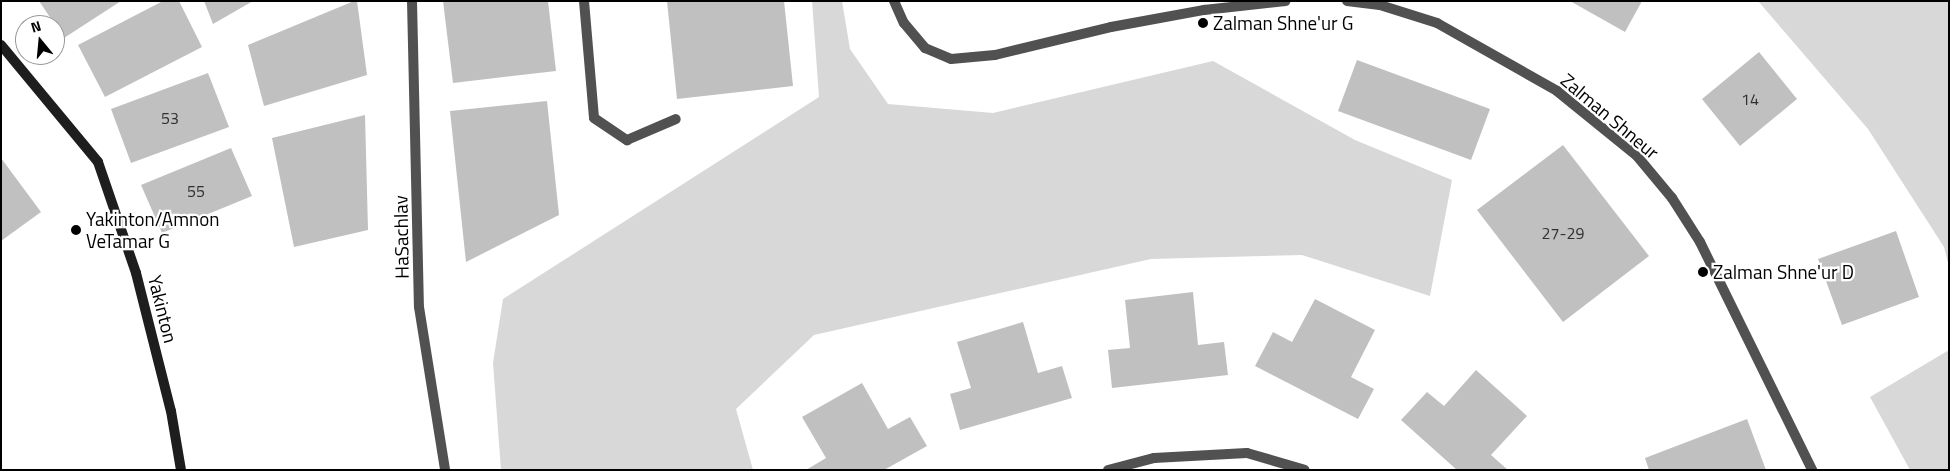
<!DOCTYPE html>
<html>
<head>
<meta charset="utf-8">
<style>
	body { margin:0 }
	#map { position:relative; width:1950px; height:471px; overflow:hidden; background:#fff; font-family:"Titillium Web",sans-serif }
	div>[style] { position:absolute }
	.green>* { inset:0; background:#d8d8d8 }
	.building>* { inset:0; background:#c0c0c0 }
	.lane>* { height:10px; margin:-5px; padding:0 5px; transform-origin:5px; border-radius:5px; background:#515151 }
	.street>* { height:10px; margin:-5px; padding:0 5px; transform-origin:5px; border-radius:5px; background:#515151 }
	.secondary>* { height:10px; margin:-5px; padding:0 5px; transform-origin:5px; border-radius:5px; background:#1e1e1e }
	.dots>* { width:14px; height:14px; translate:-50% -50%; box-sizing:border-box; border:2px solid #fff; border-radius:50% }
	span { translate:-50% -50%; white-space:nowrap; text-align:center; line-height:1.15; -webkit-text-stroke:4.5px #fff; paint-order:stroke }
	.number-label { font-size:16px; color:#303030 }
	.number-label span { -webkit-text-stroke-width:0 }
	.poi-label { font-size:19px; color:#000 }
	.left { translate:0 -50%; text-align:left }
	.street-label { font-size:19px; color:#000 }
	.frame { position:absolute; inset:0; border:2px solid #000; pointer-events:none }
	.north { position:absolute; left:15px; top:15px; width:50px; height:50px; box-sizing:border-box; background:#fff; border:1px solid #999; border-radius:50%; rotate:343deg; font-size:14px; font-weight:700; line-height:20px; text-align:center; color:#000 }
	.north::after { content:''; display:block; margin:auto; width:18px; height:22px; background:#000; clip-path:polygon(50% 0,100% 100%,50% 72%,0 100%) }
</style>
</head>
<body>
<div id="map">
	<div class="green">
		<div style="clip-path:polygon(812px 1px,842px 1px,850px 49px,888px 104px,993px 113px,1213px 61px,1355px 140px,1452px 180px,1430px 296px,1302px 255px,1151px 259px,814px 335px,736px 409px,753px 470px,501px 470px,493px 363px,503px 299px,819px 97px)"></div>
		<div style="clip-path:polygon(1758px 1px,1949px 1px,1949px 267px,1944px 247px,1868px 129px)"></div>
		<div style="clip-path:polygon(1949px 350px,1949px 470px,1910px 470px,1870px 397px)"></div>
	</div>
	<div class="building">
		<div style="clip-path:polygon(39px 1px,121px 1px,64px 38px)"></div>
		<div style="clip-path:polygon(163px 1px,179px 1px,202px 47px,105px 97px,78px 45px)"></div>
		<div style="clip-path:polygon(204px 1px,253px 1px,213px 24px)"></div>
		<div style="clip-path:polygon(354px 1px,357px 1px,367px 75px,264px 106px,248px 45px)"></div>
		<div style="clip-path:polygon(443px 1px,548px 1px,556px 71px,453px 83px)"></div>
		<div style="clip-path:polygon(667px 1px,784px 1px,793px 86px,677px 99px)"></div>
		<div style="clip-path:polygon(1570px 1px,1642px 1px,1625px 32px)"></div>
		<div style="clip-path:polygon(1759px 52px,1797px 99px,1740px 146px,1702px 99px)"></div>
		<div style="clip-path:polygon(1357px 60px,1490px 109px,1471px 160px,1338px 111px)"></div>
		<div style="clip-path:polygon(208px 73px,229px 127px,131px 163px,111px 109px)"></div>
		<div style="clip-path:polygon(547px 101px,559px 215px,466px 262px,450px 111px)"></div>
		<div style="clip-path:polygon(365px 115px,368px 230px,294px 247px,272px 138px)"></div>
		<div style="clip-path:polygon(1563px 145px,1649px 256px,1563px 322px,1477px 210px)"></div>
		<div style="clip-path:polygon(231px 148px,252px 196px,162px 233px,141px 185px)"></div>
		<div style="clip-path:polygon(1px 158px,41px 212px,1px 241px)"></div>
		<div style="clip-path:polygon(1896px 231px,1919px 297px,1842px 325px,1818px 259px)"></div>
		<div style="clip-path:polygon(1193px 292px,1198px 345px,1224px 342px,1228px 375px,1112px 388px,1108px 350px,1130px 348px,1125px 300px)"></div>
		<div style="clip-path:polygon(1315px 299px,1375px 330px,1351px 377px,1374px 389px,1358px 419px,1255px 366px,1273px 332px,1292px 342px)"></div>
		<div style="clip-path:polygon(1023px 322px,1038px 373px,1062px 366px,1072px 398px,960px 430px,950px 394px,971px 388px,957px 342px)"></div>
		<div style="clip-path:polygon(1476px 370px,1527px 416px,1491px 455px,1508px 470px,1457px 470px,1401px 420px,1427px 392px,1444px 406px)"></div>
		<div style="clip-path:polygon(862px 383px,888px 429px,910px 417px,927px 446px,884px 470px,806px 470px,826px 458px,802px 417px)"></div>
		<div style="clip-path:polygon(1747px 419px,1766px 470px,1649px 470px,1645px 458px)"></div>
	</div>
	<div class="lane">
		<div style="left:584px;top:1px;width:117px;rotate:85.1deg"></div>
		<div style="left:594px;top:118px;width:40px;rotate:34deg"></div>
		<div style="left:627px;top:140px;width:53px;rotate:-23.2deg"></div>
	</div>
	<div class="street">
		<div style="left:412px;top:1px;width:306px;rotate:88.7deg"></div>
		<div style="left:419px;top:307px;width:165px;rotate:80.9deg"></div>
		<div style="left:894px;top:1px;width:24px;rotate:66deg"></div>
		<div style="left:904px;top:23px;width:33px;rotate:50deg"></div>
		<div style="left:925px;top:48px;width:28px;rotate:23deg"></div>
		<div style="left:951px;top:59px;width:44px;rotate:-5.2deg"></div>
		<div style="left:995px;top:55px;width:119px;rotate:-13.6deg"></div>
		<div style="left:1111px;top:27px;width:95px;rotate:-10.4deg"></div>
		<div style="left:1204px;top:10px;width:82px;rotate:-6.3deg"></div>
		<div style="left:1347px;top:1px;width:33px;rotate:7deg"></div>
		<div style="left:1380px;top:5px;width:60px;rotate:17.5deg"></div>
		<div style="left:1437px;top:23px;width:138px;rotate:29.5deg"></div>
		<div style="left:1557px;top:91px;width:103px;rotate:39.1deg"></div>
		<div style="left:1637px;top:156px;width:55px;rotate:50.2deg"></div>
		<div style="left:1672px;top:198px;width:52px;rotate:57.5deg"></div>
		<div style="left:1700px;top:242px;width:254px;rotate:63.8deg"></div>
		<div style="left:1108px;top:470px;width:48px;rotate:-14.6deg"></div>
		<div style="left:1154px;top:458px;width:93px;rotate:-3.1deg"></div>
		<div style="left:1247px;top:453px;width:60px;rotate:16.3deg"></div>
	</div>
	<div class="secondary">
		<div style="left:1px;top:45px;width:152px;rotate:50.3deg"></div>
		<div style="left:98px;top:162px;width:117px;rotate:71.1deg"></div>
		<div style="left:136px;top:273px;width:142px;rotate:75.8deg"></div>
		<div style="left:171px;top:411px;width:60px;rotate:80.4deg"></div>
	</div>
	<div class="dots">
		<div style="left:1203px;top:23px;background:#000"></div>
		<div style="left:76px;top:230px;background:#000"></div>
		<div style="left:1703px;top:272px;background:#000"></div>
	</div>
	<div class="number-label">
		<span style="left:1750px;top:99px">14</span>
		<span style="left:170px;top:118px">53</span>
		<span style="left:196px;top:191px">55</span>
		<span style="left:1563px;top:233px">27-29</span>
	</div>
	<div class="poi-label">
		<span class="left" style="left:1213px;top:23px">Zalman Shne'ur G</span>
		<span class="left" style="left:86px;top:230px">Yakinton/Amnon<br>VeTamar G</span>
		<span class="left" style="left:1713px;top:272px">Zalman Shne'ur D</span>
	</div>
	<div class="street-label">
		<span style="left:1610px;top:116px;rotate:40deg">Zalman Shneur</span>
		<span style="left:401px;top:237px;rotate:-91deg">HaSachlav</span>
		<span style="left:163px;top:309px;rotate:76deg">Yakinton</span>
	</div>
	<div class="frame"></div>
	<div class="north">N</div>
</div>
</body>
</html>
